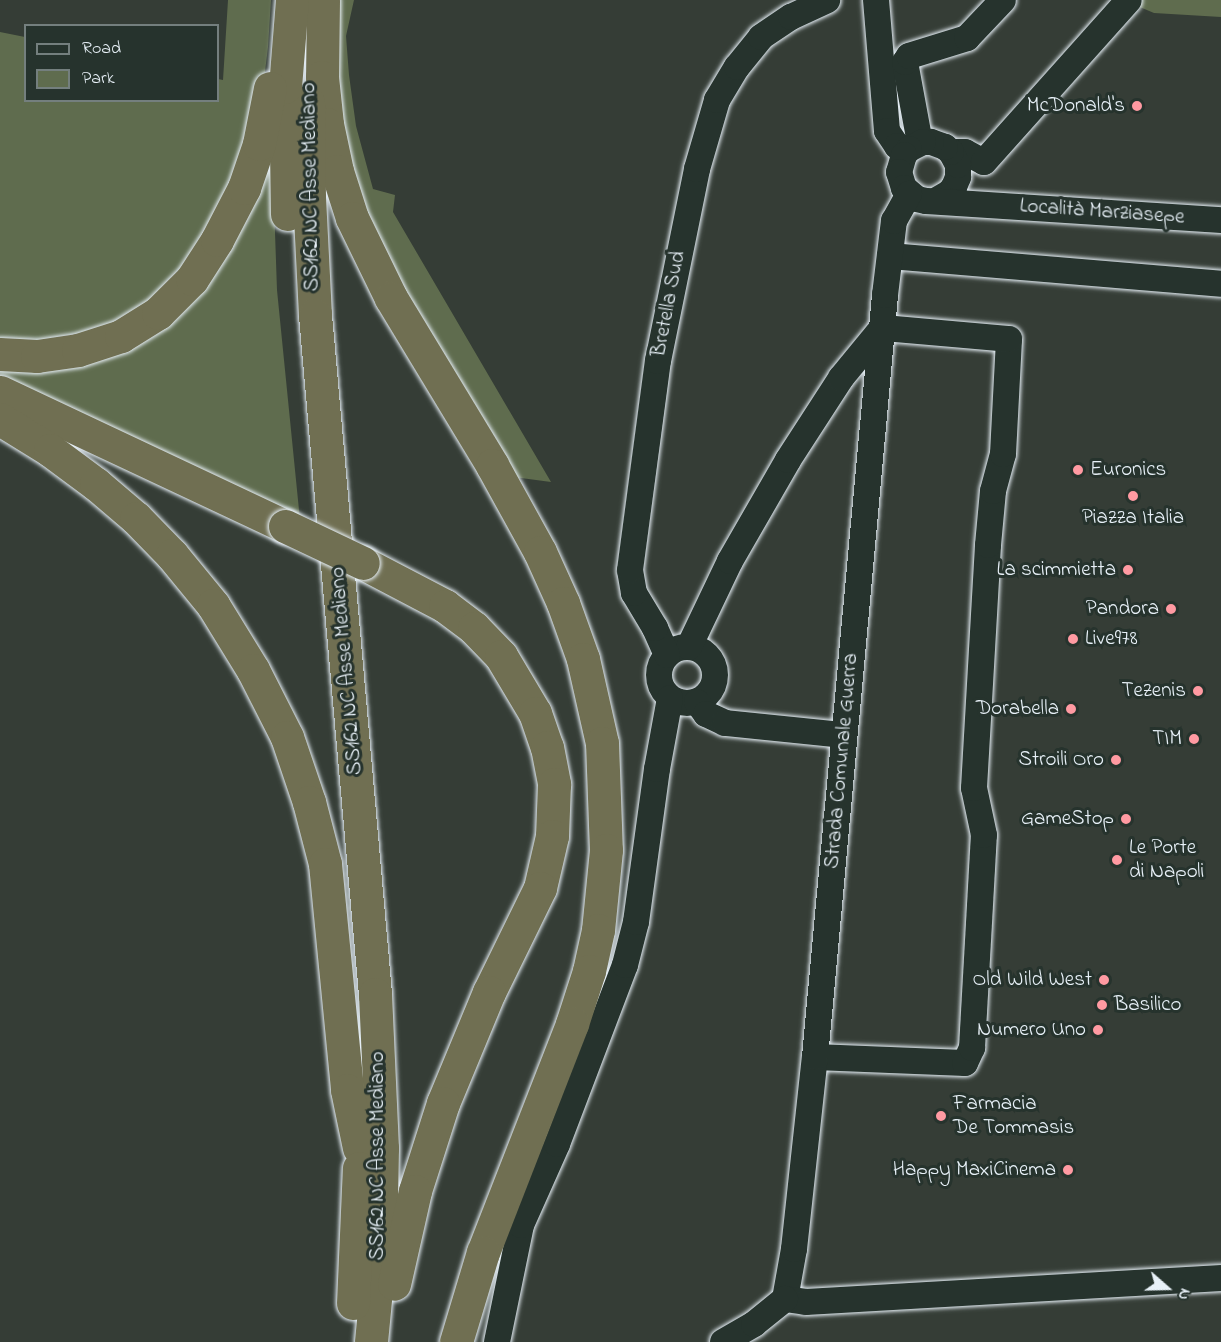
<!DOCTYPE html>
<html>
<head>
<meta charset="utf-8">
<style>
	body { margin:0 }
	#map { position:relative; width:1221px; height:1342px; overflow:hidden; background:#353d36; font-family:"Indie Flower",sans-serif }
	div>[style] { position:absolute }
	.green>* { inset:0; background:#5f6c4e }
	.roads { filter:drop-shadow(0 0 2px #e8f1f8) drop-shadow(0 0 2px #e8f1f8) }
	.minor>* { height:26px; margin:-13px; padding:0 13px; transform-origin:13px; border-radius:13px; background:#26332d }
	.minor>.ring { margin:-13px; padding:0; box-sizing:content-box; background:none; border:26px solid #26332d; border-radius:50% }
	.highway>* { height:33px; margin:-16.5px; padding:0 16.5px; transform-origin:16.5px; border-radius:16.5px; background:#706f52 }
	.bridges { filter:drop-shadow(0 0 2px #e8f1f8) drop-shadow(0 0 2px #e8f1f8) }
	.highway-bridge>* { height:33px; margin:-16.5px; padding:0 16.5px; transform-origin:16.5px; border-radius:16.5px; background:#706f52 }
	.dots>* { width:16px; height:16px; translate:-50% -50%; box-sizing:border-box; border:3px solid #26332d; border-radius:50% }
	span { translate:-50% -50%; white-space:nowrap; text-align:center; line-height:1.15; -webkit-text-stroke:6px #26332d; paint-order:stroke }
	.poi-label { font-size:21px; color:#e8f1f8 }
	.right { translate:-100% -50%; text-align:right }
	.left { translate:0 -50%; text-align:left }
	.street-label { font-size:21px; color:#e8f1f8 }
	.legend { position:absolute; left:24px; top:24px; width:195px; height:78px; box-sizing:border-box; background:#26332d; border:2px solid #747f7e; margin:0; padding:8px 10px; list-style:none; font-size:18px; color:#e8f1f8 }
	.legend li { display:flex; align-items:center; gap:12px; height:30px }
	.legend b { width:30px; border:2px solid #747f7e }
	.north { position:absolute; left:1137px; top:1258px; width:60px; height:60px; -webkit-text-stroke:4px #26332d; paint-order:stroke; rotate:110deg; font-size:16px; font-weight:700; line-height:24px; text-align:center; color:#e8f1f8 }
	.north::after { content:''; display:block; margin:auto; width:21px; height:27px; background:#e8f1f8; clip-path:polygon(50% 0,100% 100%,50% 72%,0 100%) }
</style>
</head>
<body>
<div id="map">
	<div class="green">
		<div style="clip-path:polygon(228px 0,271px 0,268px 47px,262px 96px,208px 239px,125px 325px,0 347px,0 32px,25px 37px,26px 100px,218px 100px,218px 79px,223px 80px)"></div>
		<div style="clip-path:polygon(329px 0,354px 0,346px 36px,349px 75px,356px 126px,373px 189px,395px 195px,393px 212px,551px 482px,506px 476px,347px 187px)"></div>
		<div style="clip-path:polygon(1140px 0,1221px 0,1221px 17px,1154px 13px,1135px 5px)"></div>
		<div style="clip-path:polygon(272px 145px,277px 290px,300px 520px,0 382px,0 362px,131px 338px)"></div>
	</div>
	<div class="roads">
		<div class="minor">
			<div style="left:876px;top:0;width:131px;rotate:85.2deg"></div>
			<div style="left:887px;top:131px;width:18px;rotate:56deg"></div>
			<div style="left:897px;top:146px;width:12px;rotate:14deg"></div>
			<div style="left:920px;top:143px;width:82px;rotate:-100.5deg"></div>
			<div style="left:905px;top:62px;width:7px;rotate:-56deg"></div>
			<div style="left:909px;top:56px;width:61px;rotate:-17.2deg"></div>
			<div style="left:967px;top:38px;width:52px;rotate:-46.5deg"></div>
			<div style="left:951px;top:152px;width:14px"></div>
			<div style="left:965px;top:152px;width:21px;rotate:28deg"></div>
			<div style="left:984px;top:162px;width:217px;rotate:-48.2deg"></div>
			<div style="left:935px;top:201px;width:16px;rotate:-30deg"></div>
			<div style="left:949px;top:193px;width:8px;rotate:-50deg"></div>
			<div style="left:954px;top:187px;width:11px;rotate:-68deg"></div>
			<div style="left:958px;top:177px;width:12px;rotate:-90deg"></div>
			<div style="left:958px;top:165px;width:15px;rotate:-118deg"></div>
			<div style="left:951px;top:152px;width:8px;rotate:-140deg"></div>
			<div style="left:945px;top:147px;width:15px;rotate:-160deg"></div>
			<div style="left:931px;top:142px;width:8px;rotate:180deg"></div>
			<div style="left:923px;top:142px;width:16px;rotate:153deg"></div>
			<div style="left:909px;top:149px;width:8px;rotate:130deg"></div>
			<div style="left:904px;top:155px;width:18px;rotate:106deg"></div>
			<div style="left:899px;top:172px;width:17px;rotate:73deg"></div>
			<div style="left:904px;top:188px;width:17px;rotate:40deg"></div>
			<div style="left:917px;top:199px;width:9px;rotate:13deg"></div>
			<div style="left:926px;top:201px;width:296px;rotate:3.7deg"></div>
			<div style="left:890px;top:256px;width:332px;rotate:4.8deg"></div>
			<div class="ring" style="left:659px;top:647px;width:30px;height:30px"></div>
			<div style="left:689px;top:647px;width:95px;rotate:-64.5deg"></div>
			<div style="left:730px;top:561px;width:116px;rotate:-60.1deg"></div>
			<div style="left:788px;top:460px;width:98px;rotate:-57.1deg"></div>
			<div style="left:841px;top:378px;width:65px;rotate:-50.6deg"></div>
			<div style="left:667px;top:655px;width:30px;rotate:-114deg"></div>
			<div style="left:655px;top:628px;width:41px;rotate:-121deg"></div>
			<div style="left:634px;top:593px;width:23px;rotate:-100deg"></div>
			<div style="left:630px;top:570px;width:211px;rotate:-82.4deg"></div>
			<div style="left:658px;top:361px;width:196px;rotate:-78.5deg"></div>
			<div style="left:697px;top:169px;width:72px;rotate:-73.8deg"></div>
			<div style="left:717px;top:100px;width:39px;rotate:-59deg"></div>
			<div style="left:737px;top:67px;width:38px;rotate:-51deg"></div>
			<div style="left:761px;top:37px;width:36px;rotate:-34deg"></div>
			<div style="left:791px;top:17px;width:40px;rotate:-25deg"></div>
			<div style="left:697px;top:702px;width:15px;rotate:53deg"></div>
			<div style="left:706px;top:714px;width:21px;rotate:25deg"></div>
			<div style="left:725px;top:723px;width:119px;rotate:5.8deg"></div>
			<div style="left:815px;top:1057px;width:150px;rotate:2.3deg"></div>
			<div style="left:965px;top:1063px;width:17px;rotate:-65deg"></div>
			<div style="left:972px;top:1048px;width:213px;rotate:-86.8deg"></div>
			<div style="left:984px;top:835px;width:48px;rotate:-102deg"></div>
			<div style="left:974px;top:788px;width:243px;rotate:-86.7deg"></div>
			<div style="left:988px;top:545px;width:54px;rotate:-84.7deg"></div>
			<div style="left:993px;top:491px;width:38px;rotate:-75deg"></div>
			<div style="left:1003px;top:454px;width:115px;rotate:-87deg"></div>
			<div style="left:1009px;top:339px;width:127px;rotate:-175deg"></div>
			<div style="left:785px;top:1299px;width:51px;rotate:-79.8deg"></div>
			<div style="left:794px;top:1249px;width:193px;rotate:-83.8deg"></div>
			<div style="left:815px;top:1057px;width:765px;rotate:-84.75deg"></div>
			<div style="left:885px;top:295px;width:75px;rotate:-83.1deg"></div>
			<div style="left:894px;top:221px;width:31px;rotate:-61deg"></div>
			<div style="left:785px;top:1299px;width:21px;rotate:8deg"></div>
			<div style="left:806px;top:1302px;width:416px;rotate:-3.3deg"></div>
			<div style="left:497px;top:1342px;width:119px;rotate:-78.4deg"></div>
			<div style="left:521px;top:1225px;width:89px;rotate:-66deg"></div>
			<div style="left:557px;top:1144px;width:191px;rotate:-69.2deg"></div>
			<div style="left:625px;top:965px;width:44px;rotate:-75.7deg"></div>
			<div style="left:636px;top:922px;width:154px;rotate:-82.2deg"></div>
			<div style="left:657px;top:769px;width:72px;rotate:-79.6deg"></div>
			<div style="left:723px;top:1342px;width:36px;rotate:-30deg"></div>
			<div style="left:754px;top:1324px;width:40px;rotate:-39deg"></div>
		</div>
		<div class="highway">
			<div style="left:323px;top:0;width:77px;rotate:90.7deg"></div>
			<div style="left:322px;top:77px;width:47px;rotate:83.9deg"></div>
			<div style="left:327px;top:124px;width:48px;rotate:78deg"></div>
			<div style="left:337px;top:171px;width:49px;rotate:72.3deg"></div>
			<div style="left:352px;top:218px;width:89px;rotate:64deg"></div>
			<div style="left:391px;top:298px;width:195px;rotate:58.8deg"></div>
			<div style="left:492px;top:465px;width:99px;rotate:61.1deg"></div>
			<div style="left:540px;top:552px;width:56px;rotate:65.7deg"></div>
			<div style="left:563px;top:603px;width:59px;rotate:70.3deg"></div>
			<div style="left:583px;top:659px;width:86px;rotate:77.3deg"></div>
			<div style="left:602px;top:743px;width:107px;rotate:87.9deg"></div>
			<div style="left:606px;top:850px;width:80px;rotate:95.7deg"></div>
			<div style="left:598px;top:930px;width:42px;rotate:102.4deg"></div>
			<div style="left:589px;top:971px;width:56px;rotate:107.8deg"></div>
			<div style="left:572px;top:1024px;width:245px;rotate:111.3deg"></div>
			<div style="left:483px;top:1252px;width:94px;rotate:106.7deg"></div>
			<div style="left:308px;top:102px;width:95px;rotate:89.4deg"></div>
			<div style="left:309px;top:197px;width:118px;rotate:87.1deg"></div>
			<div style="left:315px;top:315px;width:682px;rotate:84.95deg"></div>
			<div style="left:375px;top:994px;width:154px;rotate:87.4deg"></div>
			<div style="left:382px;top:1148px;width:100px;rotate:91.1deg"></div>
			<div style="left:380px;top:1248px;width:94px;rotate:95.5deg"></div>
			<div style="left:287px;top:214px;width:127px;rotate:-90.9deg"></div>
			<div style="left:285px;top:87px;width:87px;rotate:-85.4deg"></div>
			<div style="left:0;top:354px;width:37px;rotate:3deg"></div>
			<div style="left:37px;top:356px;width:41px;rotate:-8.3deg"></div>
			<div style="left:78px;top:350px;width:45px;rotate:-18deg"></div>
			<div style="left:121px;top:336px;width:44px;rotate:-31.9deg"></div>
			<div style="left:158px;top:313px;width:48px;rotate:-45deg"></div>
			<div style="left:192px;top:279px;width:46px;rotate:-57.3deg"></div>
			<div style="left:217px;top:240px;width:59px;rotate:-62.6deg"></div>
			<div style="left:244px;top:188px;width:46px;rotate:-71.2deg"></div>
			<div style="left:259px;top:144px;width:57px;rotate:-78.9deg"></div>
			<div style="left:0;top:392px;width:315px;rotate:25.2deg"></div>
			<div style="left:0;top:419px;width:59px;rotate:31.8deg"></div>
			<div style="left:50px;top:450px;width:57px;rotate:36.5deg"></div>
			<div style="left:96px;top:484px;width:52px;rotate:40.4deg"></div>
			<div style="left:136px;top:518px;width:52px;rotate:45.8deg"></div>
			<div style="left:172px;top:555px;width:65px;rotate:50.6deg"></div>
			<div style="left:213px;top:605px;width:76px;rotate:58.4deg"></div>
			<div style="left:253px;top:670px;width:75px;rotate:63.1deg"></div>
			<div style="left:287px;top:737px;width:69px;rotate:71.3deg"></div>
			<div style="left:309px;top:802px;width:64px;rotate:75.5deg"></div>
			<div style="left:325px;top:864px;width:227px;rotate:84.4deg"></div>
			<div style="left:347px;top:1090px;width:59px;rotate:78.3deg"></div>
			<div style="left:363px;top:563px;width:93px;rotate:27.7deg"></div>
			<div style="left:445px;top:606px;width:36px;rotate:37deg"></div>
			<div style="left:474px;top:628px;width:39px;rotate:46deg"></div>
			<div style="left:501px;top:656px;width:66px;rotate:59.2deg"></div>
			<div style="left:535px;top:713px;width:36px;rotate:71deg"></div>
			<div style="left:547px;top:747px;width:38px;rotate:79deg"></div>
			<div style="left:554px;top:784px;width:52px;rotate:92.2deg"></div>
			<div style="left:552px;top:836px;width:53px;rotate:103deg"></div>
			<div style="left:540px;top:888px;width:116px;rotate:116.1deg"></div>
			<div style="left:489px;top:992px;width:120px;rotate:112.5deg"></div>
			<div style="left:443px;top:1103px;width:92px;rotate:107.7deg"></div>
			<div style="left:415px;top:1191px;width:95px;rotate:102.7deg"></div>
			<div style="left:353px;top:1303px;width:135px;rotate:-87.5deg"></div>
		</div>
	</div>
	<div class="bridges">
		<div class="highway-bridge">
			<div style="left:285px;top:526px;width:86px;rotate:25.4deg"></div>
		</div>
	</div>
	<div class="dots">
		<div style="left:1137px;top:106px;background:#ff9aa2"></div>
		<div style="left:1078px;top:470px;background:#ff9aa2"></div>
		<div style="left:1133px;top:496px;background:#ff9aa2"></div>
		<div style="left:1128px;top:570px;background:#ff9aa2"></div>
		<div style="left:1171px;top:609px;background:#ff9aa2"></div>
		<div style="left:1073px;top:639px;background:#ff9aa2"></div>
		<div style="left:1198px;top:691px;background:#ff9aa2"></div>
		<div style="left:1071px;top:709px;background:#ff9aa2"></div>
		<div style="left:1194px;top:739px;background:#ff9aa2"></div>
		<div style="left:1116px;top:760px;background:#ff9aa2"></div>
		<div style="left:1126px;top:819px;background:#ff9aa2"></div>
		<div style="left:1117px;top:860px;background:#ff9aa2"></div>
		<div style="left:1104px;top:980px;background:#ff9aa2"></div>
		<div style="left:1102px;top:1005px;background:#ff9aa2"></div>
		<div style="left:1098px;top:1030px;background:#ff9aa2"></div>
		<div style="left:941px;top:1116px;background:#ff9aa2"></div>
		<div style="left:1068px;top:1170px;background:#ff9aa2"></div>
	</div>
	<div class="poi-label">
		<span class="right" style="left:1125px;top:106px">McDonald's</span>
		<span class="left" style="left:1090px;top:470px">Euronics</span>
		<span style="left:1133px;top:518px">Piazza Italia</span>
		<span class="right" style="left:1116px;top:570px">La scimmietta</span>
		<span class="right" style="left:1159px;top:609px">Pandora</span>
		<span class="left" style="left:1085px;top:639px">Live978</span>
		<span class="right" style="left:1186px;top:691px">Tezenis</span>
		<span class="right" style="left:1059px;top:709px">Dorabella</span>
		<span class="right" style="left:1182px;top:739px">TIM</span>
		<span class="right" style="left:1104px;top:760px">Stroili Oro</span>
		<span class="right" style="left:1114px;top:819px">GameStop</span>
		<span class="left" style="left:1129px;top:860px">Le Porte<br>di Napoli</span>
		<span class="right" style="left:1092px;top:980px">Old Wild West</span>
		<span class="left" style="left:1114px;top:1005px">Basilico</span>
		<span class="right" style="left:1086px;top:1030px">Numero Uno</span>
		<span class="left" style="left:953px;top:1116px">Farmacia<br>De Tommasis</span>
		<span class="right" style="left:1056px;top:1170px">Happy MaxiCinema</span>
	</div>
	<div class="street-label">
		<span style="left:311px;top:187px;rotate:-91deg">SS162 NC Asse Mediano</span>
		<span style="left:1102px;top:212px;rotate:4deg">Località Marziasepe</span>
		<span style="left:669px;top:304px;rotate:-79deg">Bretella Sud</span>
		<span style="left:347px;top:671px;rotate:-95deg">SS162 NC Asse Mediano</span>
		<span style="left:842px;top:761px;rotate:-85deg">Strada Comunale Guerra</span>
		<span style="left:378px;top:1156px;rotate:-90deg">SS162 NC Asse Mediano</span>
	</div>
	<ul class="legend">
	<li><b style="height:8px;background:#26332d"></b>Road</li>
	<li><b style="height:16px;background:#5f6c4e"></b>Park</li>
	</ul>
	<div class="north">N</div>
</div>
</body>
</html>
